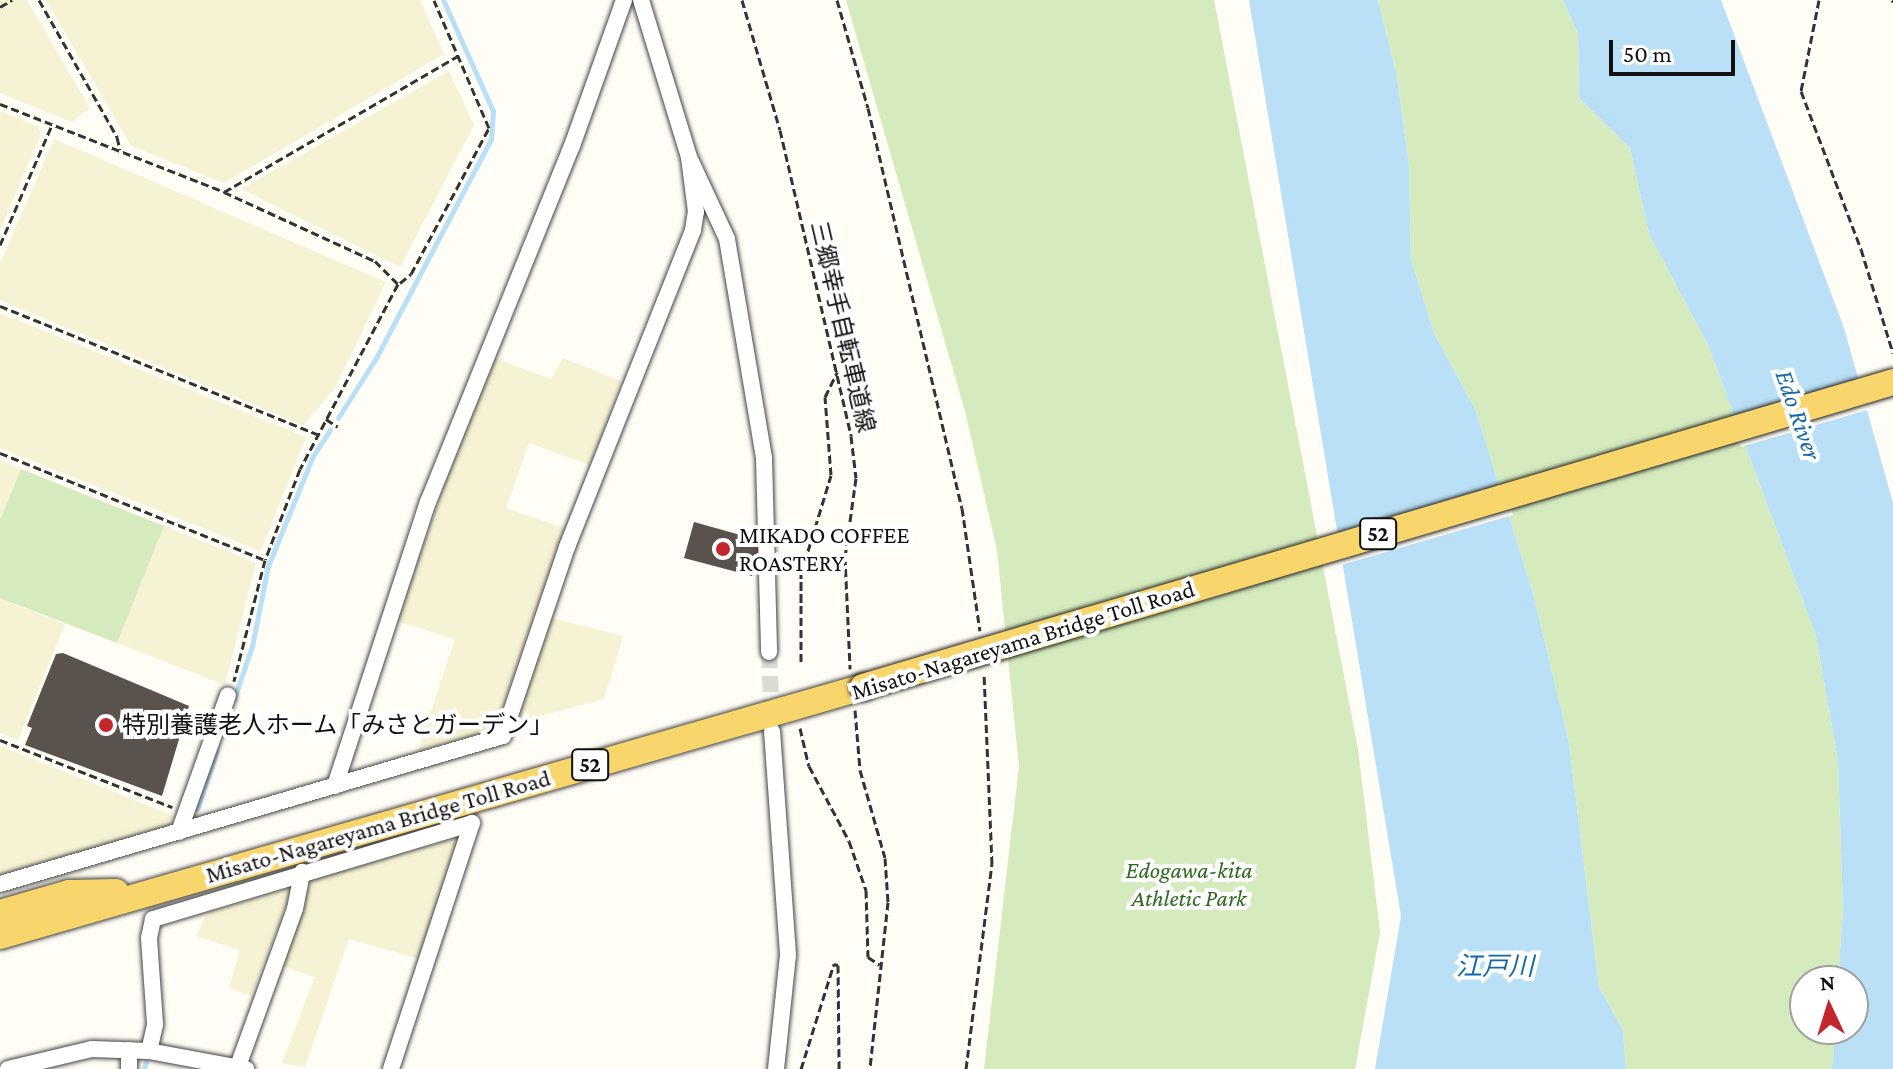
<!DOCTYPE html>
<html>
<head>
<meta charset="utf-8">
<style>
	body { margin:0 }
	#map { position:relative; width:1893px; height:1069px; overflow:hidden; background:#fffdf5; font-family:"Crimson Pro","Noto Sans JP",serif }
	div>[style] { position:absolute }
	.farmland>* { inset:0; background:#f6f3d4 }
	.green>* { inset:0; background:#d5ebbd }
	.water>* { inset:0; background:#b9e0f7 }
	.pier>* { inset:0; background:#fffdf5 }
	.stream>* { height:5px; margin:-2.5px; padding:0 2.5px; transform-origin:2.5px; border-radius:2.5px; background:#b9e0f7 }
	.building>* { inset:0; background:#5a524d }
	.street-tunnel>* { height:16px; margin-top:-8px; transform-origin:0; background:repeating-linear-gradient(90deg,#dbdad3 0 16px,transparent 0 24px) }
	.path>* { height:3px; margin-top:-1.5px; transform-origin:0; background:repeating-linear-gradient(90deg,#333 0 8px,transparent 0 12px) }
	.roads { filter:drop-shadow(0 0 2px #444) drop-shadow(0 0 2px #444) }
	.street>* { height:16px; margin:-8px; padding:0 8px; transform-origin:8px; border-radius:8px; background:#fff }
	.primary>* { height:26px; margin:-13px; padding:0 13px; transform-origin:13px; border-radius:13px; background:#f9d66b }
	.bridges { filter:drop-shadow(0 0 2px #222) drop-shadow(0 0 2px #222) }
	.primary-bridge>* { height:26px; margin:-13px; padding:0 13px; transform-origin:13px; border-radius:13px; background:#f9d66b }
	.dots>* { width:22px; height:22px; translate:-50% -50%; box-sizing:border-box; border:4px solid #fff; border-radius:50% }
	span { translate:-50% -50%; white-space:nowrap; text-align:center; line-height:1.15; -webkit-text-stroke:8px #fff; paint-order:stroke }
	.shield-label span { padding:2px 6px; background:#fff; border:2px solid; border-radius:6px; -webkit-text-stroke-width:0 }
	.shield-label { font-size:22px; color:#111; font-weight:700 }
	.street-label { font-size:24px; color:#111 }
	.poi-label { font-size:24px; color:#111 }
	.left { translate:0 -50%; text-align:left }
	.park-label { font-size:24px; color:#2f6b1f; font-style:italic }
	.water-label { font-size:26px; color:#1768a6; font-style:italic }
	.north { position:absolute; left:1789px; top:965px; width:80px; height:80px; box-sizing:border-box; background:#fff; border:2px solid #a0a0a0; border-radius:50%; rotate:356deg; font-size:22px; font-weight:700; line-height:32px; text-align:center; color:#111 }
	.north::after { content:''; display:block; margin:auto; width:28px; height:36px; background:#c4262e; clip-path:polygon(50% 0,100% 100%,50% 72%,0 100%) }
	.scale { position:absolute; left:1609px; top:40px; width:126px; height:36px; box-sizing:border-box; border:4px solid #111; border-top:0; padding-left:10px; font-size:24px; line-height:28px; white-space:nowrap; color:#111; -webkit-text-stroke:6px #fff; paint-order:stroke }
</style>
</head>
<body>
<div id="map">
	<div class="farmland">
		<div style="clip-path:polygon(0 0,27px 0,90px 108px,72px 122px,0 93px)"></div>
		<div style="clip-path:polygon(46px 0,420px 0,444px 54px,224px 183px,131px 146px)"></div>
		<div style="clip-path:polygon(449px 71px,474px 125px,400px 267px,241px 189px)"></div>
		<div style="clip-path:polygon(0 111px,37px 126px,41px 134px,0 231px)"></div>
		<div style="clip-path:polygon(54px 139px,386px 282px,335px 388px,303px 425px,0 300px,0 264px)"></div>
		<div style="clip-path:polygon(0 313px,306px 437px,261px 551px,0 448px)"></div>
		<div style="clip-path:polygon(491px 357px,551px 379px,563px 358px,621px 381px,590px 465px,529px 443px,506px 508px,565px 528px,495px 730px,418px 751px,455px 639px,396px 621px)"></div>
		<div style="clip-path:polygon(0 460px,21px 469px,0 520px)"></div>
		<div style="clip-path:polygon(164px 526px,256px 563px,225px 685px,117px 643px)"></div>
		<div style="clip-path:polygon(0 598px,65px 624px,18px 740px,0 733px)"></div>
		<div style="clip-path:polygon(551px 618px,623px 636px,604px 699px,515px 723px)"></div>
		<div style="clip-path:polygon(0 746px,174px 816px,169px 827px,0 875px)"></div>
		<div style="clip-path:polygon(462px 837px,420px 959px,349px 939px,305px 1067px,282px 1063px,315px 977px,281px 966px,312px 879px)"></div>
		<div style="clip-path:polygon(293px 888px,251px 996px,229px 988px,240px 950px,196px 936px,208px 912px)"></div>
	</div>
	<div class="green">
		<div style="clip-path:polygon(846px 0,1214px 0,1358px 749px,1380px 932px,1355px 1069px,984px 1069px,1019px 766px,997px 550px,965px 411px)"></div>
		<div style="clip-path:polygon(1378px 0,1563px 0,1578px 34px,1579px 98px,1630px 148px,1649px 234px,1708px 345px,1816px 636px,1838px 761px,1843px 909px,1838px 981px,1805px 981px,1805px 1029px,1836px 1029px,1832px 1069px,1626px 1069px,1623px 1030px,1599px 987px,1569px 743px,1533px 593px,1476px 411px,1434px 333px,1411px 259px,1409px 165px,1397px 76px)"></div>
		<div style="clip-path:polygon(21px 469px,164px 526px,117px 643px,0 598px,0 520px)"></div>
	</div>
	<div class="water">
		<div style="clip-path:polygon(1249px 0,1378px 0,1397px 76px,1409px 165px,1411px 259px,1434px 333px,1476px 411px,1533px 593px,1569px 743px,1599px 987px,1623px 1030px,1626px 1069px,1375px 1069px,1401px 916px)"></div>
		<div style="clip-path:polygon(1563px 0,1721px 0,1844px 328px,1893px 503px,1893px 1069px,1832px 1069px,1836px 1029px,1853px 1029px,1853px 981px,1838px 981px,1843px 909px,1838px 761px,1816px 636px,1708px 345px,1649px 234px,1630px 148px,1579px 98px,1578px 34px)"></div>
	</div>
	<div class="pier">
		<div style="clip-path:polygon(1862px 379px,1871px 409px,1741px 447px,1730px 418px)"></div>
		<div style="clip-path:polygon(1504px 485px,1513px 515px,1338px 566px,1333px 536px)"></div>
	</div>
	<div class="stream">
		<div style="left:338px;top:418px;width:71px;rotate:-57.7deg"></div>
		<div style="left:376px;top:358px;width:247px;rotate:-62.3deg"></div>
		<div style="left:491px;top:139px;width:28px;rotate:-86deg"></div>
		<div style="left:493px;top:111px;width:122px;rotate:-114.2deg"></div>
		<div style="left:234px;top:699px;width:56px;rotate:-71.2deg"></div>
		<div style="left:252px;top:646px;width:82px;rotate:-78.7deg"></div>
		<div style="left:268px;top:566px;width:119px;rotate:-67.8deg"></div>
		<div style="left:313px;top:456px;width:31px;rotate:-57deg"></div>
		<div style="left:197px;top:809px;width:62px;rotate:-71.3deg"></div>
		<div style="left:144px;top:1069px;width:7px;rotate:-74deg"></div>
	</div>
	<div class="building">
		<div style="clip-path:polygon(694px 522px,762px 541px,752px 576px,684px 558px)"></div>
		<div style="clip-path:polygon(63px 653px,189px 706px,162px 796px,25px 745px,32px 728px,27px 726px,56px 654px)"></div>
	</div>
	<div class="street-tunnel">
		<div style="left:769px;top:652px;width:69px;rotate:87.5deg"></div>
	</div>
	<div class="path">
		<div style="left:39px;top:0;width:158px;rotate:60.3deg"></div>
		<div style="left:117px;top:137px;width:13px;rotate:77deg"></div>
		<div style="left:742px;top:0;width:135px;rotate:73.7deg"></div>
		<div style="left:780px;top:130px;width:314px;rotate:76.9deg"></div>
		<div style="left:851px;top:436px;width:42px;rotate:83.2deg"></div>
		<div style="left:856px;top:478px;width:80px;rotate:97.9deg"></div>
		<div style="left:845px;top:557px;width:112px;rotate:87.4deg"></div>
		<div style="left:837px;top:0;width:112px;rotate:74deg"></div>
		<div style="left:868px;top:108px;width:411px;rotate:76.8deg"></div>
		<div style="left:962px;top:508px;width:124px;rotate:81.7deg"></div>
		<div style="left:1819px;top:0;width:93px;rotate:101.2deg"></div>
		<div style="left:1801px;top:91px;width:169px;rotate:69.2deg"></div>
		<div style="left:1861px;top:249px;width:109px;rotate:72.9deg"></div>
		<div style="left:1892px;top:0;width:2px;rotate:63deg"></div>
		<div style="left:0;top:7px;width:14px;rotate:-30deg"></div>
		<div style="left:0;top:104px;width:241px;rotate:21.4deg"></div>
		<div style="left:224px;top:192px;width:166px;rotate:24.6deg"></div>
		<div style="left:375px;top:261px;width:33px;rotate:45deg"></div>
		<div style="left:398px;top:284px;width:209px;rotate:117.9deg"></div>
		<div style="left:300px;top:469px;width:97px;rotate:111deg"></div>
		<div style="left:265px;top:560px;width:125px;rotate:104.4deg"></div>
		<div style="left:224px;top:192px;width:272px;rotate:-30.2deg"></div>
		<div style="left:0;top:245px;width:131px;rotate:-66.6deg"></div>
		<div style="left:400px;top:283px;width:14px;rotate:-39deg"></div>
		<div style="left:411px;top:274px;width:166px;rotate:-61.9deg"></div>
		<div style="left:489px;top:128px;width:139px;rotate:-113.3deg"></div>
		<div style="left:0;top:306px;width:342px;rotate:22deg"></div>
		<div style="left:326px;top:419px;width:14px;rotate:34deg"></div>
		<div style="left:0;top:453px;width:286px;rotate:22deg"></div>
		<div style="left:801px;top:662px;width:88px;rotate:-90deg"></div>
		<div style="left:801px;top:574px;width:103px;rotate:-73.1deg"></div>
		<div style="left:831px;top:475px;width:78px;rotate:-94.4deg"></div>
		<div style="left:825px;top:397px;width:28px;rotate:-64deg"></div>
		<div style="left:855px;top:710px;width:60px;rotate:85.2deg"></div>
		<div style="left:860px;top:770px;width:91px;rotate:74.1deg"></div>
		<div style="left:885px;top:858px;width:44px;rotate:86.1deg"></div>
		<div style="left:888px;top:902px;width:168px;rotate:96.2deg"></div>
		<div style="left:800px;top:728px;width:39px;rotate:77deg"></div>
		<div style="left:809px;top:766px;width:85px;rotate:61.9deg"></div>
		<div style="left:849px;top:841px;width:52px;rotate:70.9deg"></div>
		<div style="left:866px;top:890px;width:67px;rotate:88.3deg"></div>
		<div style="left:868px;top:957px;width:14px;rotate:34deg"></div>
		<div style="left:0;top:740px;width:185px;rotate:21.3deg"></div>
		<div style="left:801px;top:1069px;width:110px;rotate:-72.6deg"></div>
		<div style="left:834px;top:964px;width:4px;rotate:14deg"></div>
		<div style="left:838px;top:965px;width:104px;rotate:89.4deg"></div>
		<div style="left:966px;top:1069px;width:207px;rotate:-82.8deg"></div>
		<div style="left:992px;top:864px;width:189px;rotate:-92.4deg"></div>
	</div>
	<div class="roads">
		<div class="street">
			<div style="left:641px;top:0;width:164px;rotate:73deg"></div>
			<div style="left:689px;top:157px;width:90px;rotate:65.1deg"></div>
			<div style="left:727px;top:239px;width:222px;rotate:80.4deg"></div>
			<div style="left:764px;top:458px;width:194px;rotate:88.5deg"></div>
			<div style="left:772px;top:731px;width:225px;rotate:85.9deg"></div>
			<div style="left:788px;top:955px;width:115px;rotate:96deg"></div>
			<div style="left:335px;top:786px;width:299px;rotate:-71.9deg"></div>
			<div style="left:428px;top:502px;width:384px;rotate:-68deg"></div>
			<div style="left:572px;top:146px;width:155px;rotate:-70.4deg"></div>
			<div style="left:179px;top:832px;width:145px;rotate:-70.3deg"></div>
			<div style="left:0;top:884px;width:524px;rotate:-16.4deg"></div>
			<div style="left:503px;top:736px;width:200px;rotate:-71.3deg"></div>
			<div style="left:567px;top:547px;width:341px;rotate:-68.3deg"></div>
			<div style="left:693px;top:230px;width:18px;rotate:-81deg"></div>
			<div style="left:696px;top:212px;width:55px;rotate:-97.3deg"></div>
			<div style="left:149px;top:1051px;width:28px;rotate:-77deg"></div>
			<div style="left:155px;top:1024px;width:86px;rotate:-94deg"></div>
			<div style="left:149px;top:938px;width:19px;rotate:-78deg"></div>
			<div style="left:153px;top:919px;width:333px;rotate:-16.7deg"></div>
			<div style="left:8px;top:1069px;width:86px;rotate:-13.4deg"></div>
			<div style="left:92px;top:1049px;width:57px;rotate:2deg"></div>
			<div style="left:149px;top:1051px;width:99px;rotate:10.5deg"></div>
			<div style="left:129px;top:1069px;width:19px;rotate:-90deg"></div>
			<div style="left:237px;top:1069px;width:170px;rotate:-70.1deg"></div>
			<div style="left:295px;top:909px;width:38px;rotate:-79deg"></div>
			<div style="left:391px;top:1069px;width:259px;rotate:-71.8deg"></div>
		</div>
		<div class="primary">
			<div style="left:0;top:913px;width:72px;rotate:-16.2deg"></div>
			<div style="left:69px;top:893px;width:47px;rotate:-1.2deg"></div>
			<div style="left:0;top:936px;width:898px;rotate:-16.09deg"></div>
		</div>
	</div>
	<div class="bridges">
		<div class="primary-bridge">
			<div style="left:863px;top:687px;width:1074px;rotate:-16.49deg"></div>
		</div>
	</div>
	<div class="dots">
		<div style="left:723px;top:549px;background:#c4262e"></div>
		<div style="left:106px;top:725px;background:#c4262e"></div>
	</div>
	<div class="shield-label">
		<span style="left:1378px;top:534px">52</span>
		<span style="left:590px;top:765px">52</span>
	</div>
	<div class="street-label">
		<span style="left:843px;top:327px;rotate:77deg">三郷幸手自転車道線</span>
		<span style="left:1023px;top:640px;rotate:-17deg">Misato-Nagareyama Bridge Toll Road</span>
		<span style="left:378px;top:826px;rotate:-16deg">Misato-Nagareyama Bridge Toll Road</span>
	</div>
	<div class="poi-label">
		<span class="left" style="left:739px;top:549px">MIKADO COFFEE<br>ROASTERY</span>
		<span class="left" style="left:122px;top:725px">特別養護老人ホーム「みさとガーデン」</span>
	</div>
	<div class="park-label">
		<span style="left:1189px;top:884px">Edogawa-kita<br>Athletic Park</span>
	</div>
	<div class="water-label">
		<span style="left:1798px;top:415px;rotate:71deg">Edo River</span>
		<span style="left:1495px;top:967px">江戸川</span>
	</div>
	<div class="north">N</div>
	<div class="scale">50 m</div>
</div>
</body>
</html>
